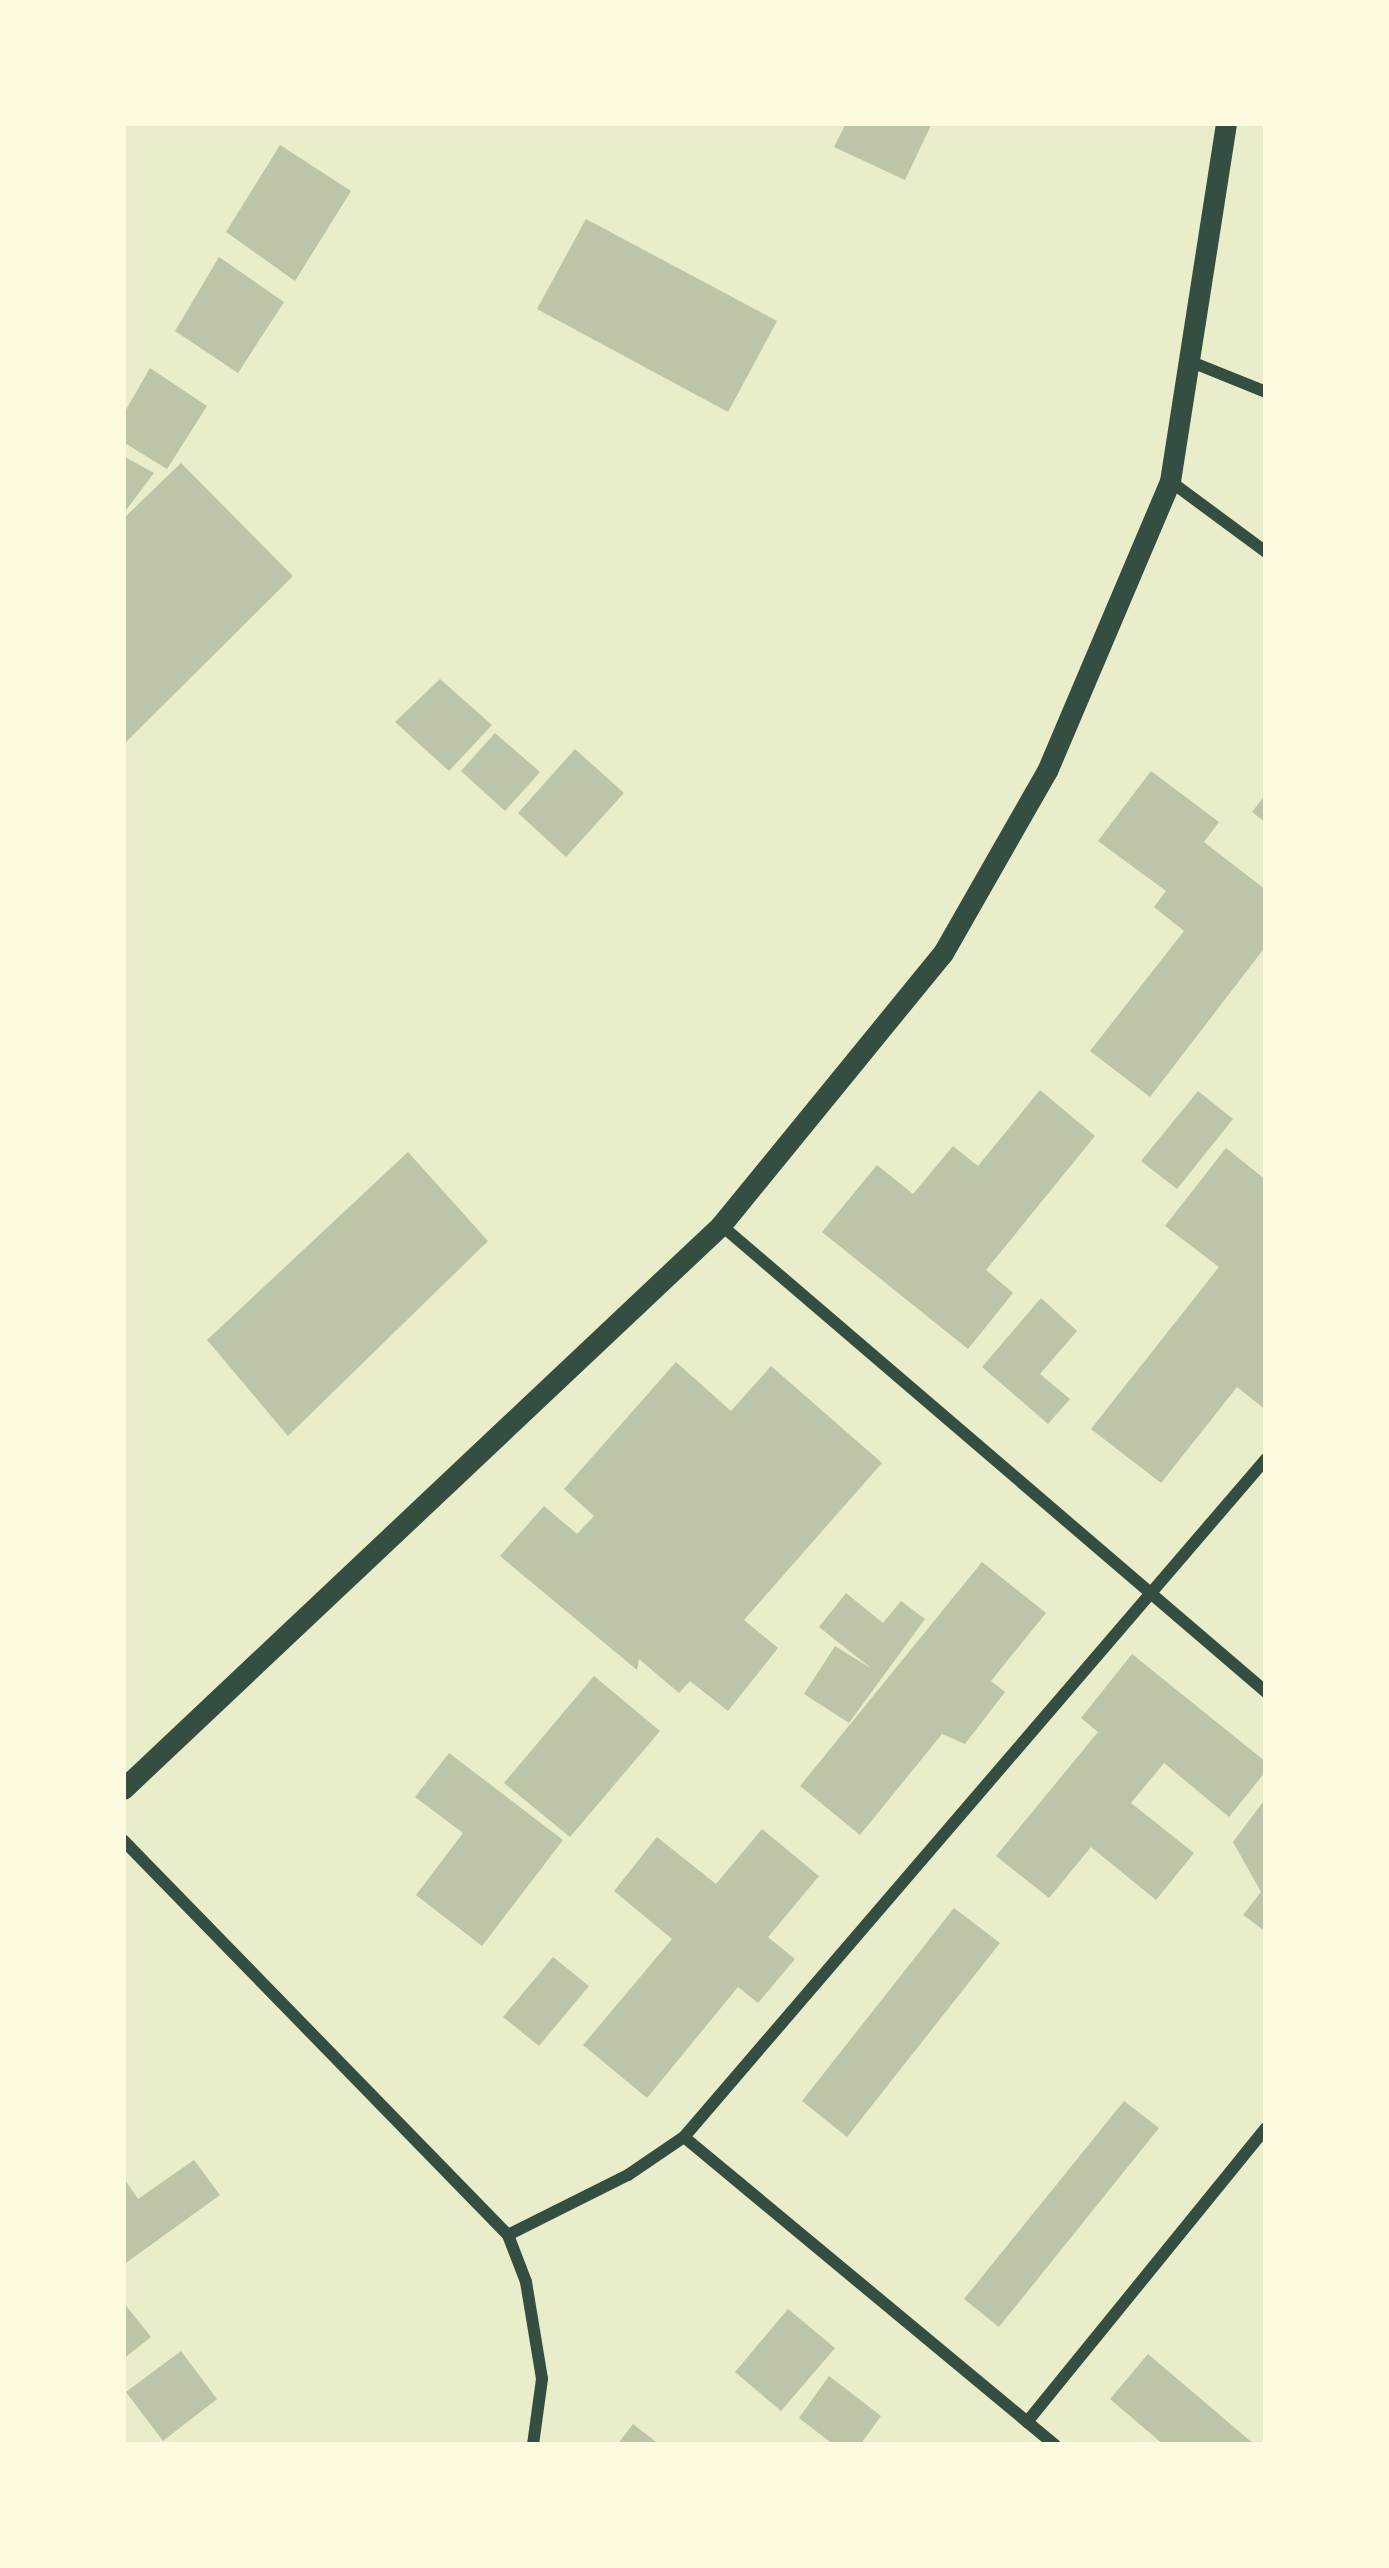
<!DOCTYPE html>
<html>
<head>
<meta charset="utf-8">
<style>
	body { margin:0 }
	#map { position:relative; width:1389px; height:2568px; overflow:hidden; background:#e9edc9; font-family:"PT Sans Narrow",sans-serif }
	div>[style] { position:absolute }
	.building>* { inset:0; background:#bcc5a7 }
	.minor>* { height:12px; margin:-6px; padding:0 6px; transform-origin:6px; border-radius:6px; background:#344e41 }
	.tertiary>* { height:21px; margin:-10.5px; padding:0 10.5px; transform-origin:10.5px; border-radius:10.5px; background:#344e41 }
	span { translate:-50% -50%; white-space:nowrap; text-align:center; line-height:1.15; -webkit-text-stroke:10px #fefae0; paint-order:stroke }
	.frame { position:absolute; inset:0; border:126px solid #fefae0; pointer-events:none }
</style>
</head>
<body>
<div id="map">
	<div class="building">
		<div style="clip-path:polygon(846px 123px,932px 123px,905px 180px,834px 147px)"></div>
		<div style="clip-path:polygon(280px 145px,351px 191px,295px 281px,226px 232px)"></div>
		<div style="clip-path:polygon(586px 219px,777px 321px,728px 412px,537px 309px)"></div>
		<div style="clip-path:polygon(219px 257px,284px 302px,238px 373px,175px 331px)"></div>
		<div style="clip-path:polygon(150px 368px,207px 406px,167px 469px,123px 442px,123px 415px)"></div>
		<div style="clip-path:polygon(123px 456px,154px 473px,123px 514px)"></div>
		<div style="clip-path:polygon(181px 463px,293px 576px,123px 745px,123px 519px)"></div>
		<div style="clip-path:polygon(440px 679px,492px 725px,449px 771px,395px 722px)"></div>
		<div style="clip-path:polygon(495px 733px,540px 772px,505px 811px,461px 771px)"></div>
		<div style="clip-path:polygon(575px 749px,624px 793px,566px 857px,518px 813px)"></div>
		<div style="clip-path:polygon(1151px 771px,1219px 822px,1204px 842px,1266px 890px,1266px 946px,1150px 1097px,1090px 1051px,1184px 931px,1154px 907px,1166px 891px,1098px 841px)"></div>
		<div style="clip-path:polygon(1266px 794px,1266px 823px,1252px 812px)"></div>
		<div style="clip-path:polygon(1040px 1090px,1095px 1136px,986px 1270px,1013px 1293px,968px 1349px,822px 1232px,877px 1165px,913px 1194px,953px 1146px,978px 1166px)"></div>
		<div style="clip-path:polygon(1198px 1091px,1233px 1119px,1177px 1189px,1141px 1161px)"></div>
		<div style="clip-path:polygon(1226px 1148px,1266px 1180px,1266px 1410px,1237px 1387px,1161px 1483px,1091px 1429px,1219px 1267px,1165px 1226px)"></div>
		<div style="clip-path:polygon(408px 1152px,488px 1241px,288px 1436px,207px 1340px)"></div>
		<div style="clip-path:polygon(1041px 1298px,1077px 1331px,1040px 1374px,1070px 1399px,1048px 1424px,982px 1367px)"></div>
		<div style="clip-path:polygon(676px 1362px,731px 1411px,771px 1366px,882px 1463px,744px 1620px,778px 1648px,728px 1711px,690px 1681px,679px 1693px,639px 1659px,637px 1670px,500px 1556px,544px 1506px,577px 1534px,594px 1516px,564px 1489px)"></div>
		<div style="clip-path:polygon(982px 1562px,1046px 1613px,991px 1681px,1005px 1692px,965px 1744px,942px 1734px,860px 1835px,800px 1786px)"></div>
		<div style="clip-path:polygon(846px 1593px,883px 1623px,901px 1601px,925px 1619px,849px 1723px,804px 1694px,835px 1646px,872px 1669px,819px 1627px)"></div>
		<div style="clip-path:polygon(1132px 1654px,1266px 1762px,1266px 1771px,1229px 1817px,1164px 1763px,1131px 1803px,1194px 1853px,1156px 1900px,1091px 1847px,1049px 1898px,996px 1856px,1098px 1732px,1081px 1718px)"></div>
		<div style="clip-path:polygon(594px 1676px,660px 1731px,570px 1837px,504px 1783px)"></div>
		<div style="clip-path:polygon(449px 1753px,563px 1840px,482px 1946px,416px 1895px,463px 1833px,415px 1797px)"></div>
		<div style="clip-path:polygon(1266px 1798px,1266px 1932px,1243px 1915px,1261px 1892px,1233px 1842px)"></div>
		<div style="clip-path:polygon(762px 1829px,819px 1876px,768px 1937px,795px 1959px,758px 2003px,738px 1987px,647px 2098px,583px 2045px,672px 1939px,614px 1891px,657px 1837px,716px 1884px)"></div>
		<div style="clip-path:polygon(954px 1908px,1000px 1943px,847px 2137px,802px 2101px)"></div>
		<div style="clip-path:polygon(553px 1957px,589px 1986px,539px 2046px,503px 2017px)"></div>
		<div style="clip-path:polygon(1124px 2101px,1159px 2128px,999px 2327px,964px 2299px)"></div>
		<div style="clip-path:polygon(194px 2160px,220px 2195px,123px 2265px,123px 2177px,138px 2199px)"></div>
		<div style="clip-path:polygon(123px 2302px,151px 2337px,123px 2359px)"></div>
		<div style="clip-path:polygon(788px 2309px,835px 2348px,781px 2411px,735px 2372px)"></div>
		<div style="clip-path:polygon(181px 2351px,217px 2399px,163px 2441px,126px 2392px)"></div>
		<div style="clip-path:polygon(1148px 2354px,1255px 2445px,1164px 2445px,1110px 2399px)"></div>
		<div style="clip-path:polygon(829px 2376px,881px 2416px,860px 2445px,834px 2445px,799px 2418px)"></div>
		<div style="clip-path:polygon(633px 2424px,660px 2445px,617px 2445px)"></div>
	</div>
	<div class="minor">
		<div style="left:1194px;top:363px;width:78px;rotate:21.9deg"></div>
		<div style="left:1170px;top:481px;width:119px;rotate:36.5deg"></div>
		<div style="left:721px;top:1225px;width:718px;rotate:40.59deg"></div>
		<div style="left:123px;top:1840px;width:552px;rotate:45.73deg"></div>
		<div style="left:508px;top:2235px;width:50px;rotate:69deg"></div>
		<div style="left:526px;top:2282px;width:98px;rotate:80.6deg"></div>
		<div style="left:542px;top:2379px;width:67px;rotate:97.8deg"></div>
		<div style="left:684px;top:2137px;width:482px;rotate:39.7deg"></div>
		<div style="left:508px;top:2235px;width:134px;rotate:-26.6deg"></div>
		<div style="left:628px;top:2175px;width:68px;rotate:-34.2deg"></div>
		<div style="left:684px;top:2137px;width:894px;rotate:-49.36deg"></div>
		<div style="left:1027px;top:2422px;width:379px;rotate:-50.9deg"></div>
	</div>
	<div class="tertiary">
		<div style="left:123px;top:1789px;width:822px;rotate:-43.32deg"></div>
		<div style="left:721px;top:1225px;width:351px;rotate:-50.8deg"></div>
		<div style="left:943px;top:953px;width:210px;rotate:-60.3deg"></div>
		<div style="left:1047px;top:771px;width:315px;rotate:-67deg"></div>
		<div style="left:1170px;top:481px;width:362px;rotate:-81.1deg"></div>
	</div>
	<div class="frame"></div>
</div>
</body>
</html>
